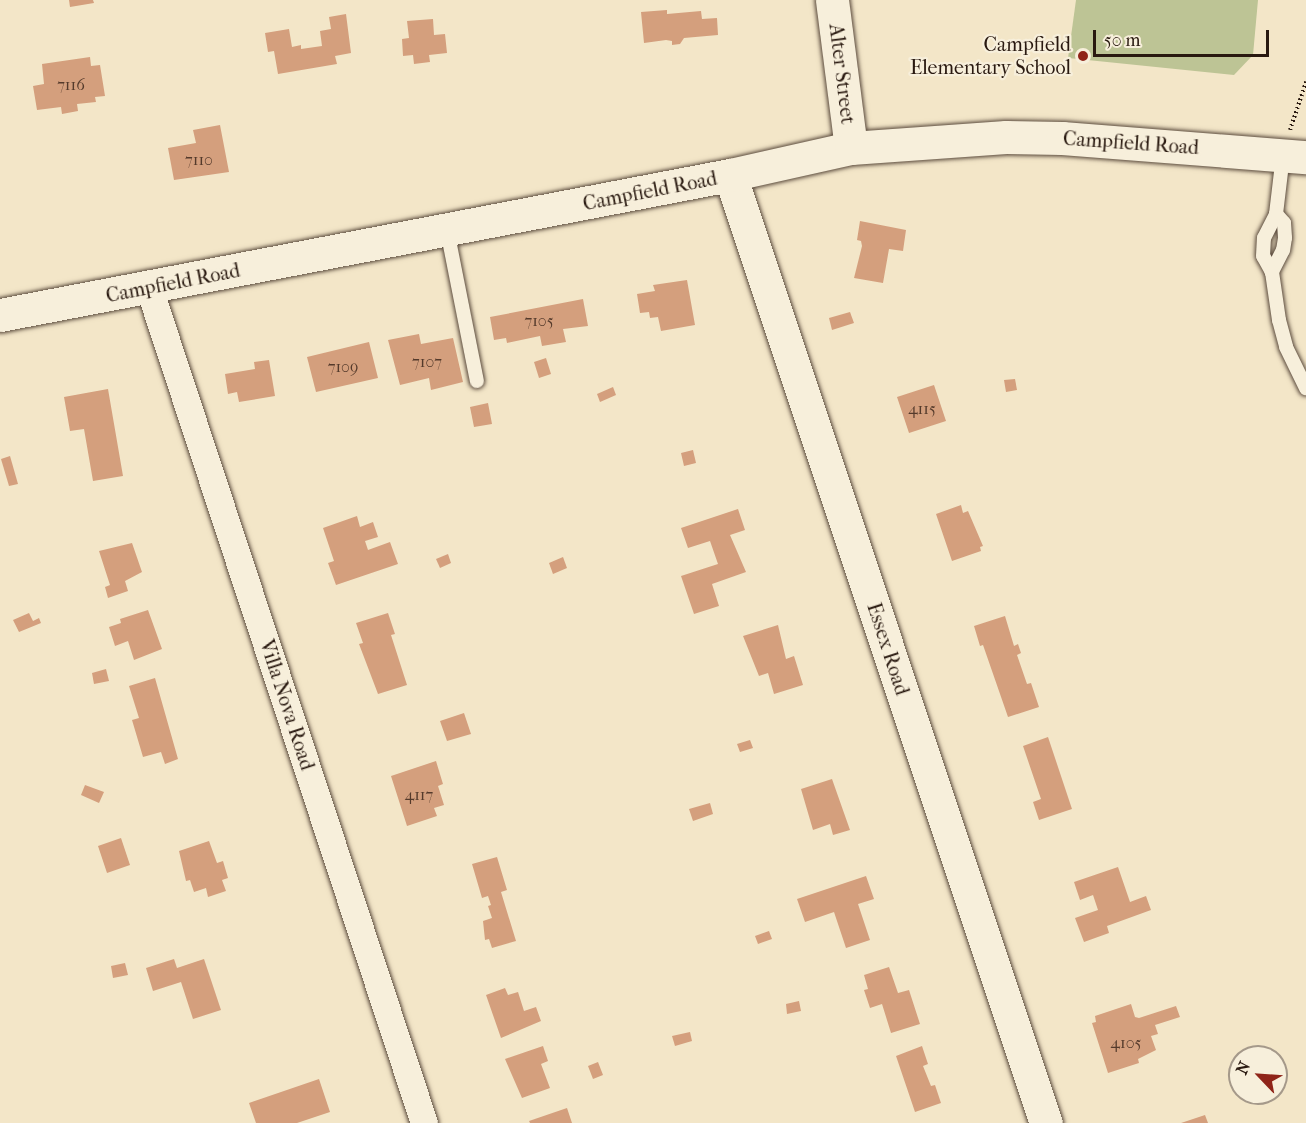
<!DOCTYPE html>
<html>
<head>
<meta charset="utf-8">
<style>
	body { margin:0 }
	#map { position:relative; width:1306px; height:1123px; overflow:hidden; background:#f3e6c8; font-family:"IM FELL French Canon",serif }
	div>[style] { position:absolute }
	.green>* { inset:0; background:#bdc495 }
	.building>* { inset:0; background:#d49f7d }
	.path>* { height:4px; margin-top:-2px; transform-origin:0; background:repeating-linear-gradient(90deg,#291910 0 1.5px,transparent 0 4.5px) }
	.roads { filter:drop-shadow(0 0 2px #5c4c3e) drop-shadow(0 0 2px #5c4c3e) }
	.service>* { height:14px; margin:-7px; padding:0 7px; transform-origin:7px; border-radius:7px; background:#f7efdb }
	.minor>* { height:27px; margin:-13.5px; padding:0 13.5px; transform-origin:13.5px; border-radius:13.5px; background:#f7efdb }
	.tertiary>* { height:33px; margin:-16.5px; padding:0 16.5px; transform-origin:16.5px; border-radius:16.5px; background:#f7efdb }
	.dots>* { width:16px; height:16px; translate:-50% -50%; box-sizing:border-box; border:3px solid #f7efdb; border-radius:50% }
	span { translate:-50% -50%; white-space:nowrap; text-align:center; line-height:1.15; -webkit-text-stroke:4.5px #f7efdb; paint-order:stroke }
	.number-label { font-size:16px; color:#543a2b }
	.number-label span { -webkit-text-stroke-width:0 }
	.poi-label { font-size:20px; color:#291910 }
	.right { translate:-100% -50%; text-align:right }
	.street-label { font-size:20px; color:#291910 }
	.north { position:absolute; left:1228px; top:1045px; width:60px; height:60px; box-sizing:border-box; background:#f7efdb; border:2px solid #a5998a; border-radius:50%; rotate:295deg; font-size:16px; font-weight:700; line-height:24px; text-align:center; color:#291910 }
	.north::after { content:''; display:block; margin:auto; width:21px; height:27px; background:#8f2418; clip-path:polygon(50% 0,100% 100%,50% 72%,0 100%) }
	.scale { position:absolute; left:1093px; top:30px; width:176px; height:27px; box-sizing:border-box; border:3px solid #291910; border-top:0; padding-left:8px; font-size:18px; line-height:21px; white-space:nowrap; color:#291910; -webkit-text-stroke:4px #f7efdb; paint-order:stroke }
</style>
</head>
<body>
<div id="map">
	<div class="green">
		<div style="clip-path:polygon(1076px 0,1258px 0,1253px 55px,1234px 75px,1068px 58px)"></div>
	</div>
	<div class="building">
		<div style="clip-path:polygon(69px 0,93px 0,94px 3px,70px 7px)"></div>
		<div style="clip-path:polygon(667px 10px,667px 14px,701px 11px,702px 19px,717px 18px,718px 35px,684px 38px,680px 44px,672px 45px,672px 41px,666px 40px,644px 43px,641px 12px)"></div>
		<div style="clip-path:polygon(346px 14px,351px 53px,335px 56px,337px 64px,278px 74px,274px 51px,268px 52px,265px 33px,289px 29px,292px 47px,301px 45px,301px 49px,322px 46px,320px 31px,331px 29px,329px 17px)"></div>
		<div style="clip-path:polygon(433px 19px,434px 35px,445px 34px,447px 53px,429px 55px,430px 62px,414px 64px,413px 55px,403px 56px,402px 39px,409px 38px,407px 21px)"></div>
		<div style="clip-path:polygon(90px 57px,91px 66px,100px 65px,105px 96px,95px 97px,96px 102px,77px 104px,78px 111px,62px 114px,61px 107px,37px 110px,33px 86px,44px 84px,42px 64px)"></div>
		<div style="clip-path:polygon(220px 125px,229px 172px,174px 180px,168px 148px,196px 143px,193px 130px)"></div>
		<div style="clip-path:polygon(860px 221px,906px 230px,903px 251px,889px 249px,883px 283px,854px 278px,862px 246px,861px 241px,857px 240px)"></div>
		<div style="clip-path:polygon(687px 280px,695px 325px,661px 331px,658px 317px,650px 318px,649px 312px,640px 313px,637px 294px,655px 291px,653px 285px)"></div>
		<div style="clip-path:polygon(583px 299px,588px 326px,563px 329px,566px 342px,542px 346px,540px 336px,507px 343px,506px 338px,494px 340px,490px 317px)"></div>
		<div style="clip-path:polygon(850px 312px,854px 323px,832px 330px,829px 318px)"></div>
		<div style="clip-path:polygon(419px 334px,421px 344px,453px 338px,463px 382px,431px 390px,429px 378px,400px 385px,388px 340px)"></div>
		<div style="clip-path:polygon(369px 342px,378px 378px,316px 392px,307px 357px)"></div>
		<div style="clip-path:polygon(546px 358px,551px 374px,539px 378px,534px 362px)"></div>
		<div style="clip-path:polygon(269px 360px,275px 396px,239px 402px,237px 392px,228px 394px,225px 374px,255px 369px,254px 362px)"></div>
		<div style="clip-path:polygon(1015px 379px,1017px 390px,1006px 392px,1004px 380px)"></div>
		<div style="clip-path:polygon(934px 385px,946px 421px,909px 433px,897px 397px)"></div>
		<div style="clip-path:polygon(613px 387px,616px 395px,600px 402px,597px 394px)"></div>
		<div style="clip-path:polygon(108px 389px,123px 476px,93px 481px,84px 429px,70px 431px,64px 397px)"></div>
		<div style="clip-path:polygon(488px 403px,492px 424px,474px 427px,470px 407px)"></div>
		<div style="clip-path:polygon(693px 450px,696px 463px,684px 466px,681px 453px)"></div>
		<div style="clip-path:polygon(10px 456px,18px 484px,9px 486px,1px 459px)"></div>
		<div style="clip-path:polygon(961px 505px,963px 513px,968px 511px,983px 546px,980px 547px,981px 551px,952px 561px,936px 514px)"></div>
		<div style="clip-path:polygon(738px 509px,745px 530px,730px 535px,746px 572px,712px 584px,719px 606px,694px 614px,681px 576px,718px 564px,710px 541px,688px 548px,681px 528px)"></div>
		<div style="clip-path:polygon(357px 516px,360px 527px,373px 522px,378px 537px,365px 541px,368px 550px,390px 542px,398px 564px,336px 585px,328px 563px,334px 561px,323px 528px)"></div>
		<div style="clip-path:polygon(132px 543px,142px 572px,125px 581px,128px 591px,108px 598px,105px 587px,110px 585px,99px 551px)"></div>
		<div style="clip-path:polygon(448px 554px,451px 563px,440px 568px,436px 559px)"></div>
		<div style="clip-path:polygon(563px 557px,567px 568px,553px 574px,549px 563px)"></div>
		<div style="clip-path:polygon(148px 610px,162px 649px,134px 660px,128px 641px,115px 646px,109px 627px,121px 623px,120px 619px)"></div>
		<div style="clip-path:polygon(29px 613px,33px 621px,39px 618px,41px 623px,19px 632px,13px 620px)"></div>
		<div style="clip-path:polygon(388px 613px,395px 634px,391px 635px,407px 685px,378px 694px,359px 644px,363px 643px,356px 623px)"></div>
		<div style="clip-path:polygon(1005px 616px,1014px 646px,1018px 644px,1021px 653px,1017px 655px,1027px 684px,1031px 683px,1039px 707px,1008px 717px,983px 645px,980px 646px,974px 626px)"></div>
		<div style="clip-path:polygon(778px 625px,786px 659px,794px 656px,803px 685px,774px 694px,768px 673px,759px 676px,743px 636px)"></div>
		<div style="clip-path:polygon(106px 669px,109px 681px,94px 684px,92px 673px)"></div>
		<div style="clip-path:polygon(155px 678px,178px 759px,165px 764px,161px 752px,143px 757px,132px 720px,139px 718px,129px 686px)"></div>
		<div style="clip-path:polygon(464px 713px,471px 734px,447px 741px,440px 721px)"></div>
		<div style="clip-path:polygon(1048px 737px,1072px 809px,1039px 820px,1033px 802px,1041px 799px,1023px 746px)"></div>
		<div style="clip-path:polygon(750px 740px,753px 748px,740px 752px,737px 744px)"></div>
		<div style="clip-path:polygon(436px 761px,443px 784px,438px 786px,444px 805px,434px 808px,437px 816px,407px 826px,391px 776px)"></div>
		<div style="clip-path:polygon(832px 779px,850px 830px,833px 835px,830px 824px,813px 830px,801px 789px)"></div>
		<div style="clip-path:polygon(85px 785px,104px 792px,99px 803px,81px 795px)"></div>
		<div style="clip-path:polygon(710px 803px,713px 814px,693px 821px,689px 809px)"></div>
		<div style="clip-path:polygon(121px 838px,130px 865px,107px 873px,98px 846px)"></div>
		<div style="clip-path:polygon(209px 841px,217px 863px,223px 861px,228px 878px,222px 880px,226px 891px,208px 897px,206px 888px,194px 892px,190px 880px,186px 881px,179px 851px)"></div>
		<div style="clip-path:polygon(497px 857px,507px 890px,501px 892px,516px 941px,492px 948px,489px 939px,485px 940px,483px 921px,492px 918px,488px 906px,491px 905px,488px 896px,482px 898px,472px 864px)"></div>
		<div style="clip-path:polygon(1118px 867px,1130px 902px,1146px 896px,1151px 910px,1107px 926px,1109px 933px,1084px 942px,1075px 918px,1098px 910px,1093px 895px,1080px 900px,1074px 882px)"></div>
		<div style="clip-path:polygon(866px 876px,874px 899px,858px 904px,870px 940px,846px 948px,834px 912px,805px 922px,797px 899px)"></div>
		<div style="clip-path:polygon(769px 931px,772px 939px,758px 944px,755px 936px)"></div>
		<div style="clip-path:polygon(174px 959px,177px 968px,204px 959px,221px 1010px,193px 1019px,181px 982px,153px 991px,146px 968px)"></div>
		<div style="clip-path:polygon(125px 963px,128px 975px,113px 978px,111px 966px)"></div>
		<div style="clip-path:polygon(889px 967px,898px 993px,909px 990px,920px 1024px,891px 1033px,882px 1004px,870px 1008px,864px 990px,868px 989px,864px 975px)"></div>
		<div style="clip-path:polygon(505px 988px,508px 995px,518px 992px,524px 1011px,536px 1007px,541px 1021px,501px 1038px,486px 995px)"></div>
		<div style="clip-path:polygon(799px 1001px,801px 1011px,787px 1014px,786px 1004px)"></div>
		<div style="clip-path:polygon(1131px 1004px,1135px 1017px,1139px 1018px,1176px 1006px,1180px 1017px,1155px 1025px,1158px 1034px,1151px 1036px,1156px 1050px,1138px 1059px,1139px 1063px,1108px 1073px,1092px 1023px,1096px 1022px,1095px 1016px)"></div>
		<div style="clip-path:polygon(690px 1032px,692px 1041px,675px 1046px,672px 1036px)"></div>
		<div style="clip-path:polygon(543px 1046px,548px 1061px,541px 1064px,550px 1088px,522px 1098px,505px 1059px)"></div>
		<div style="clip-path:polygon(922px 1046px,928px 1064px,923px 1066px,931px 1086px,935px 1085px,941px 1103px,915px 1112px,896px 1056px)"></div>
		<div style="clip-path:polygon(598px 1062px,603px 1075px,593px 1079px,588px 1066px)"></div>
		<div style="clip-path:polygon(319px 1079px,330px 1112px,297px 1123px,256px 1123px,249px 1103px)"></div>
		<div style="clip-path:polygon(567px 1108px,572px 1123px,530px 1123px,529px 1121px)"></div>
		<div style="clip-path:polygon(1205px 1115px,1208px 1123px,1181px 1123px)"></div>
	</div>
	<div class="path">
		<div style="left:1290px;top:130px;width:51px;rotate:-71.6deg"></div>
	</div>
	<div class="roads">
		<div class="service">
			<div style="left:1276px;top:214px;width:12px;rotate:48deg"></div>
			<div style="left:1284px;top:223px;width:15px;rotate:86deg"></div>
			<div style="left:1285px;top:238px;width:12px;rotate:99deg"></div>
			<div style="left:1283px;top:250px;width:25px;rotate:117deg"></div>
			<div style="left:1272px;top:272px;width:18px;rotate:-119deg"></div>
			<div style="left:1263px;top:256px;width:18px;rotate:-87deg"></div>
			<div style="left:1264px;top:238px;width:27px;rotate:-63deg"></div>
			<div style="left:1276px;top:214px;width:59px;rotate:-83.2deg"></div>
			<div style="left:447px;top:230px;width:154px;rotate:78.8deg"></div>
			<div style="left:1272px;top:272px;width:49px;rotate:81.7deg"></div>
			<div style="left:1279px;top:320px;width:28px;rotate:75deg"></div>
			<div style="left:1286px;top:347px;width:46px;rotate:64deg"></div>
		</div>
		<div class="minor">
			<div style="left:149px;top:288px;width:879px;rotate:71.77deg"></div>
		</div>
		<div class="tertiary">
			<div style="left:832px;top:0;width:149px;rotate:82.7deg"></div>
			<div style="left:730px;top:175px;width:999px;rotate:71.57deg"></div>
			<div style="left:0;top:315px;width:743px;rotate:-10.86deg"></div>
			<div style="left:730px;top:175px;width:124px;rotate:-12.6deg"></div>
			<div style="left:851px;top:148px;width:155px;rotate:-4.1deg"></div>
			<div style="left:1006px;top:137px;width:56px;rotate:1deg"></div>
			<div style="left:1062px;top:138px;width:245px;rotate:4.5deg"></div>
		</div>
	</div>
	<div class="dots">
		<div style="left:1083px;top:56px;background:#8f2418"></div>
	</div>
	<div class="number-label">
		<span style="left:71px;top:85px">7116</span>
		<span style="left:199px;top:160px">7110</span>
		<span style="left:539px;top:321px">7105</span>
		<span style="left:427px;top:362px">7107</span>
		<span style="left:343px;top:367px">7109</span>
		<span style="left:922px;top:409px">4115</span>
		<span style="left:419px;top:795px">4117</span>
		<span style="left:1126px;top:1043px">4105</span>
	</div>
	<div class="poi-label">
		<span class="right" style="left:1071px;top:56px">Campfield<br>Elementary School</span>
	</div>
	<div class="street-label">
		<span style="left:842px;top:74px;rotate:83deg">Alter Street</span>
		<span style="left:1131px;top:143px;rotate:4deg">Campfield Road</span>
		<span style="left:650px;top:191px;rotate:-11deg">Campfield Road</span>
		<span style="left:173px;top:283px;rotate:-11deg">Campfield Road</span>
		<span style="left:888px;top:649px;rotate:72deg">Essex Road</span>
		<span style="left:287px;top:705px;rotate:72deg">Villa Nova Road</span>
	</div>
	<div class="north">N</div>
	<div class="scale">50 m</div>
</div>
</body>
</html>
